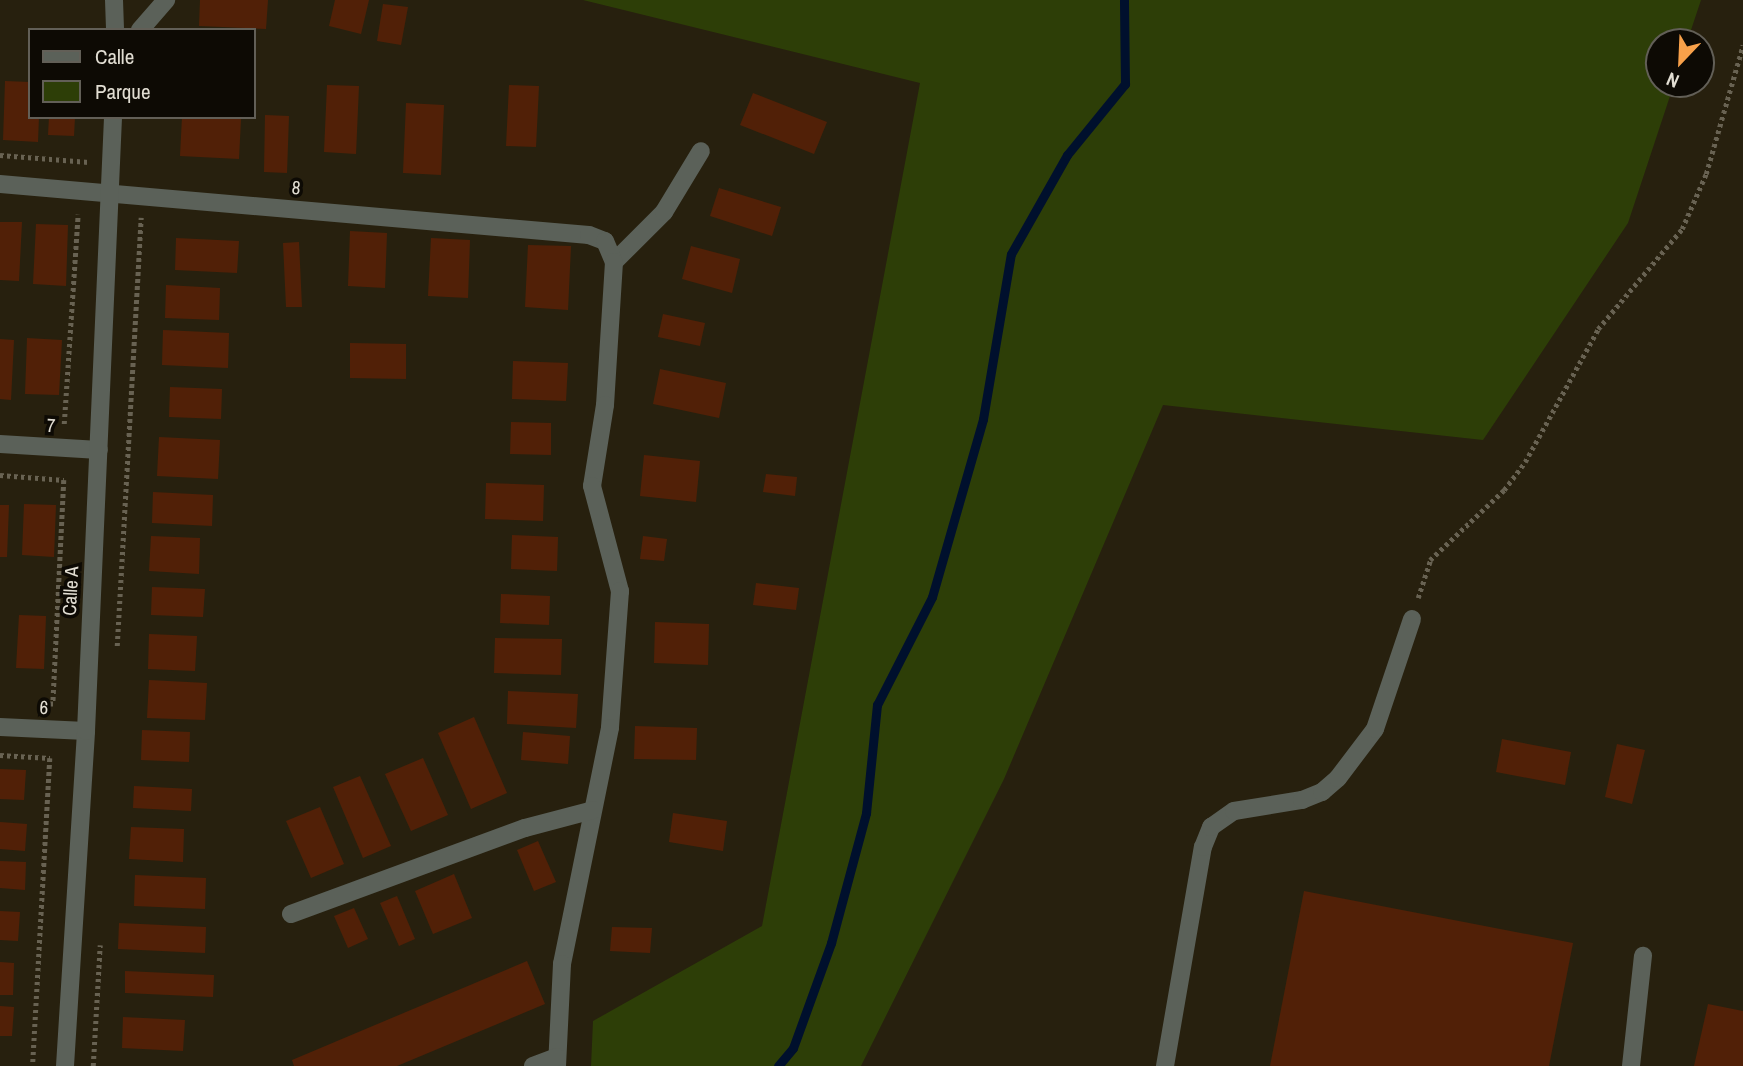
<!DOCTYPE html>
<html>
<head>
<meta charset="utf-8">
<style>
	body { margin:0 }
	#map { position:relative; width:1743px; height:1066px; overflow:hidden; background:#27200e; font-family:"Archivo Narrow",sans-serif }
	div>[style] { position:absolute }
	.green>* { inset:0; background:#2d3e07 }
	.stream>* { height:9px; margin:-4.5px; padding:0 4.5px; transform-origin:4.5px; border-radius:4.5px; background:#00102d }
	.building>* { inset:0; background:#512007 }
	.path>* { height:4.5px; margin-top:-2.25px; transform-origin:0; background:repeating-linear-gradient(90deg,#686252 0 3.5px,transparent 0 7px) }
	.lane>* { height:18px; margin:-9px; padding:0 9px; transform-origin:9px; border-radius:9px; background:#5b6159 }
	.street>* { height:18px; margin:-9px; padding:0 9px; transform-origin:9px; border-radius:9px; background:#5b6159 }
	span { translate:-50% -50%; white-space:nowrap; text-align:center; line-height:1.15; -webkit-text-stroke:7px #0d0a04; paint-order:stroke }
	.street-label { font-size:19px; color:#e2ded3 }
	.legend { position:absolute; left:28px; top:28px; width:228px; height:91px; box-sizing:border-box; background:#0d0a04; border:2px solid #625f57; margin:0; padding:9px 12px; list-style:none; font-size:21px; color:#e2ded3 }
	.legend li { display:flex; align-items:center; gap:14px; height:35px }
	.legend b { width:35px; border:2px solid #625f57 }
	.north { position:absolute; left:1645px; top:28px; width:70px; height:70px; box-sizing:border-box; background:#0d0a04; border:2px solid #625f57; border-radius:50%; rotate:203deg; font-size:19px; font-weight:700; line-height:28px; text-align:center; color:#e2ded3 }
	.north::after { content:''; display:block; margin:auto; width:24px; height:32px; background:#f8a14a; clip-path:polygon(50% 0,100% 100%,50% 72%,0 100%) }
</style>
</head>
<body>
<div id="map">
	<div class="green">
		<div style="clip-path:polygon(583px 0,1701px 0,1687px 42px,1659px 42px,1659px 84px,1674px 84px,1628px 223px,1483px 440px,1163px 405px,1004px 779px,861px 1066px,591px 1066px,593px 1021px,762px 926px,920px 83px)"></div>
	</div>
	<div class="stream">
		<div style="left:778px;top:1066px;width:23px;rotate:-50deg"></div>
		<div style="left:793px;top:1048px;width:112px;rotate:-70.1deg"></div>
		<div style="left:831px;top:943px;width:135px;rotate:-74.9deg"></div>
		<div style="left:866px;top:813px;width:109px;rotate:-84.2deg"></div>
		<div style="left:877px;top:705px;width:121px;rotate:-63deg"></div>
		<div style="left:932px;top:597px;width:185px;rotate:-74deg"></div>
		<div style="left:983px;top:419px;width:167px;rotate:-80.4deg"></div>
		<div style="left:1011px;top:254px;width:114px;rotate:-60.5deg"></div>
		<div style="left:1067px;top:155px;width:92px;rotate:-50.8deg"></div>
		<div style="left:1125px;top:84px;width:84px;rotate:-90.7deg"></div>
	</div>
	<div class="building">
		<div style="clip-path:polygon(200px 0,268px 0,266px 29px,199px 26px)"></div>
		<div style="clip-path:polygon(335px 0,369px 0,361px 34px,329px 26px)"></div>
		<div style="clip-path:polygon(383px 4px,408px 7px,401px 45px,377px 41px)"></div>
		<div style="clip-path:polygon(5px 81px,30px 82px,30px 117px,39px 117px,38px 142px,3px 140px)"></div>
		<div style="clip-path:polygon(327px 85px,359px 86px,356px 154px,324px 152px)"></div>
		<div style="clip-path:polygon(509px 85px,539px 86px,536px 147px,506px 146px)"></div>
		<div style="clip-path:polygon(753px 93px,827px 122px,814px 154px,740px 125px)"></div>
		<div style="clip-path:polygon(406px 103px,444px 105px,441px 175px,403px 173px)"></div>
		<div style="clip-path:polygon(265px 115px,289px 116px,287px 173px,264px 172px)"></div>
		<div style="clip-path:polygon(49px 117px,75px 117px,74px 136px,48px 135px)"></div>
		<div style="clip-path:polygon(182px 117px,241px 119px,239px 159px,180px 156px)"></div>
		<div style="clip-path:polygon(719px 188px,781px 207px,772px 236px,710px 216px)"></div>
		<div style="clip-path:polygon(0 222px,22px 222px,19px 281px,0 280px)"></div>
		<div style="clip-path:polygon(36px 224px,68px 225px,66px 286px,33px 284px)"></div>
		<div style="clip-path:polygon(350px 231px,387px 233px,385px 288px,348px 286px)"></div>
		<div style="clip-path:polygon(176px 238px,239px 241px,237px 273px,175px 270px)"></div>
		<div style="clip-path:polygon(431px 238px,470px 240px,468px 298px,428px 296px)"></div>
		<div style="clip-path:polygon(299px 242px,302px 307px,286px 307px,283px 243px)"></div>
		<div style="clip-path:polygon(528px 245px,571px 246px,568px 310px,525px 307px)"></div>
		<div style="clip-path:polygon(691px 246px,740px 259px,732px 293px,682px 279px)"></div>
		<div style="clip-path:polygon(166px 285px,220px 288px,219px 320px,165px 318px)"></div>
		<div style="clip-path:polygon(663px 314px,705px 323px,700px 346px,658px 337px)"></div>
		<div style="clip-path:polygon(163px 330px,229px 333px,228px 368px,162px 365px)"></div>
		<div style="clip-path:polygon(27px 338px,62px 340px,59px 395px,25px 394px)"></div>
		<div style="clip-path:polygon(0 339px,14px 340px,11px 400px,0 399px)"></div>
		<div style="clip-path:polygon(350px 343px,406px 344px,406px 379px,350px 378px)"></div>
		<div style="clip-path:polygon(513px 361px,568px 363px,566px 401px,512px 399px)"></div>
		<div style="clip-path:polygon(660px 369px,726px 383px,719px 418px,653px 404px)"></div>
		<div style="clip-path:polygon(170px 387px,222px 389px,221px 419px,169px 417px)"></div>
		<div style="clip-path:polygon(511px 422px,551px 423px,551px 455px,510px 454px)"></div>
		<div style="clip-path:polygon(159px 437px,220px 440px,218px 479px,157px 476px)"></div>
		<div style="clip-path:polygon(644px 455px,700px 461px,696px 502px,640px 496px)"></div>
		<div style="clip-path:polygon(766px 474px,797px 477px,795px 496px,763px 492px)"></div>
		<div style="clip-path:polygon(486px 483px,544px 485px,543px 521px,485px 519px)"></div>
		<div style="clip-path:polygon(153px 492px,213px 495px,212px 526px,152px 523px)"></div>
		<div style="clip-path:polygon(24px 504px,56px 505px,54px 557px,22px 555px)"></div>
		<div style="clip-path:polygon(0 505px,9px 505px,7px 557px,0 557px)"></div>
		<div style="clip-path:polygon(512px 535px,558px 537px,557px 571px,511px 569px)"></div>
		<div style="clip-path:polygon(151px 536px,200px 538px,199px 574px,149px 571px)"></div>
		<div style="clip-path:polygon(643px 536px,667px 539px,664px 561px,640px 559px)"></div>
		<div style="clip-path:polygon(756px 583px,799px 588px,796px 610px,753px 605px)"></div>
		<div style="clip-path:polygon(152px 587px,205px 589px,203px 617px,151px 615px)"></div>
		<div style="clip-path:polygon(501px 594px,550px 596px,549px 625px,500px 623px)"></div>
		<div style="clip-path:polygon(19px 615px,46px 616px,44px 669px,16px 668px)"></div>
		<div style="clip-path:polygon(655px 622px,709px 624px,708px 665px,654px 663px)"></div>
		<div style="clip-path:polygon(149px 634px,197px 636px,195px 671px,148px 669px)"></div>
		<div style="clip-path:polygon(495px 638px,562px 639px,561px 675px,494px 673px)"></div>
		<div style="clip-path:polygon(149px 680px,207px 683px,205px 720px,147px 718px)"></div>
		<div style="clip-path:polygon(508px 691px,578px 694px,576px 728px,507px 724px)"></div>
		<div style="clip-path:polygon(474px 717px,507px 793px,471px 809px,438px 733px)"></div>
		<div style="clip-path:polygon(635px 726px,697px 728px,696px 760px,634px 759px)"></div>
		<div style="clip-path:polygon(142px 730px,190px 732px,189px 762px,141px 760px)"></div>
		<div style="clip-path:polygon(523px 732px,570px 736px,568px 764px,521px 760px)"></div>
		<div style="clip-path:polygon(1502px 739px,1571px 752px,1565px 785px,1496px 772px)"></div>
		<div style="clip-path:polygon(1617px 744px,1645px 750px,1632px 804px,1605px 797px)"></div>
		<div style="clip-path:polygon(423px 758px,448px 815px,411px 831px,385px 774px)"></div>
		<div style="clip-path:polygon(0 769px,26px 770px,24px 800px,0 799px)"></div>
		<div style="clip-path:polygon(360px 776px,391px 846px,363px 858px,333px 787px)"></div>
		<div style="clip-path:polygon(134px 786px,192px 789px,191px 811px,133px 808px)"></div>
		<div style="clip-path:polygon(320px 807px,344px 864px,311px 878px,286px 821px)"></div>
		<div style="clip-path:polygon(673px 813px,727px 821px,723px 851px,669px 842px)"></div>
		<div style="clip-path:polygon(0 822px,27px 824px,25px 851px,0 849px)"></div>
		<div style="clip-path:polygon(131px 827px,184px 829px,183px 862px,129px 859px)"></div>
		<div style="clip-path:polygon(538px 841px,556px 882px,534px 891px,517px 850px)"></div>
		<div style="clip-path:polygon(0 861px,26px 862px,25px 890px,0 888px)"></div>
		<div style="clip-path:polygon(454px 874px,472px 918px,433px 934px,415px 891px)"></div>
		<div style="clip-path:polygon(135px 875px,206px 878px,205px 909px,134px 906px)"></div>
		<div style="clip-path:polygon(1304px 891px,1573px 943px,1549px 1066px,1270px 1066px)"></div>
		<div style="clip-path:polygon(397px 896px,415px 939px,399px 946px,380px 903px)"></div>
		<div style="clip-path:polygon(354px 908px,368px 939px,348px 948px,334px 916px)"></div>
		<div style="clip-path:polygon(0 911px,20px 912px,18px 941px,0 940px)"></div>
		<div style="clip-path:polygon(119px 923px,206px 927px,205px 953px,118px 949px)"></div>
		<div style="clip-path:polygon(612px 927px,652px 928px,650px 953px,610px 951px)"></div>
		<div style="clip-path:polygon(527px 961px,545px 1004px,397px 1066px,294px 1066px,292px 1060px)"></div>
		<div style="clip-path:polygon(0 962px,14px 963px,13px 995px,0 995px)"></div>
		<div style="clip-path:polygon(125px 971px,214px 975px,213px 997px,125px 993px)"></div>
		<div style="clip-path:polygon(1708px 1004px,1743px 1011px,1743px 1066px,1694px 1066px)"></div>
		<div style="clip-path:polygon(0 1006px,14px 1007px,12px 1036px,0 1036px)"></div>
		<div style="clip-path:polygon(123px 1017px,185px 1020px,183px 1051px,122px 1048px)"></div>
	</div>
	<div class="path">
		<div style="left:0;top:155px;width:89px;rotate:4.5deg"></div>
		<div style="left:64px;top:424px;width:210px;rotate:-86.2deg"></div>
		<div style="left:0;top:475px;width:64px;rotate:4.5deg"></div>
		<div style="left:64px;top:480px;width:224px;rotate:92.8deg"></div>
		<div style="left:53px;top:704px;width:4px;rotate:180deg"></div>
		<div style="left:1418px;top:598px;width:40px;rotate:-72deg"></div>
		<div style="left:1430px;top:560px;width:102px;rotate:-43.4deg"></div>
		<div style="left:1504px;top:490px;width:35px;rotate:-53deg"></div>
		<div style="left:1525px;top:462px;width:152px;rotate:-61.2deg"></div>
		<div style="left:1598px;top:329px;width:131px;rotate:-50deg"></div>
		<div style="left:1682px;top:229px;width:60px;rotate:-66.4deg"></div>
		<div style="left:1706px;top:174px;width:134px;rotate:-74deg"></div>
		<div style="left:117px;top:646px;width:429px;rotate:-86.8deg"></div>
		<div style="left:0;top:755px;width:50px;rotate:3.4deg"></div>
		<div style="left:50px;top:758px;width:308px;rotate:93.2deg"></div>
		<div style="left:93px;top:1066px;width:121px;rotate:-86.7deg"></div>
	</div>
	<div class="lane">
		<div style="left:114px;top:0;width:30px;rotate:88deg"></div>
		<div style="left:140px;top:30px;width:40px;rotate:-49deg"></div>
		<div style="left:614px;top:262px;width:71px;rotate:-45deg"></div>
		<div style="left:664px;top:212px;width:71px;rotate:-58.8deg"></div>
		<div style="left:1165px;top:1066px;width:222px;rotate:-80.2deg"></div>
		<div style="left:1203px;top:847px;width:22px;rotate:-68deg"></div>
		<div style="left:1211px;top:827px;width:28px;rotate:-35deg"></div>
		<div style="left:1234px;top:811px;width:69px;rotate:-9.2deg"></div>
		<div style="left:1302px;top:800px;width:22px;rotate:-22deg"></div>
		<div style="left:1322px;top:792px;width:21px;rotate:-41deg"></div>
		<div style="left:1338px;top:778px;width:61px;rotate:-52.9deg"></div>
		<div style="left:1375px;top:729px;width:116px;rotate:-71.4deg"></div>
		<div style="left:1631px;top:1066px;width:111px;rotate:-83.8deg"></div>
	</div>
	<div class="street">
		<div style="left:0;top:184px;width:591px;rotate:4.95deg"></div>
		<div style="left:589px;top:235px;width:17px;rotate:21deg"></div>
		<div style="left:605px;top:241px;width:23px;rotate:67deg"></div>
		<div style="left:614px;top:262px;width:143px;rotate:93.6deg"></div>
		<div style="left:605px;top:405px;width:82px;rotate:99.1deg"></div>
		<div style="left:592px;top:486px;width:109px;rotate:75.1deg"></div>
		<div style="left:620px;top:591px;width:137px;rotate:94.2deg"></div>
		<div style="left:610px;top:728px;width:241px;rotate:101.5deg"></div>
		<div style="left:562px;top:964px;width:102px;rotate:92.8deg"></div>
		<div style="left:0;top:444px;width:99px;rotate:3.5deg"></div>
		<div style="left:0;top:727px;width:86px;rotate:2.7deg"></div>
		<div style="left:291px;top:914px;width:249px;rotate:-20.2deg"></div>
		<div style="left:525px;top:828px;width:70px;rotate:-14.8deg"></div>
		<div style="left:65px;top:1066px;width:336px;rotate:-86.4deg"></div>
		<div style="left:86px;top:731px;width:615px;rotate:-87.48deg"></div>
		<div style="left:533px;top:1066px;width:25px;rotate:-21deg"></div>
	</div>
	<div class="street-label">
		<span style="left:296px;top:188px;rotate:5deg">8</span>
		<span style="left:51px;top:426px;rotate:4deg">7</span>
		<span style="left:71px;top:591px;rotate:-87deg">Calle A</span>
		<span style="left:44px;top:708px;rotate:3deg">6</span>
	</div>
	<ul class="legend">
	<li><b style="height:9px;background:#5b6159"></b>Calle</li>
	<li><b style="height:19px;background:#2d3e07"></b>Parque</li>
	</ul>
	<div class="north">N</div>
</div>
</body>
</html>
